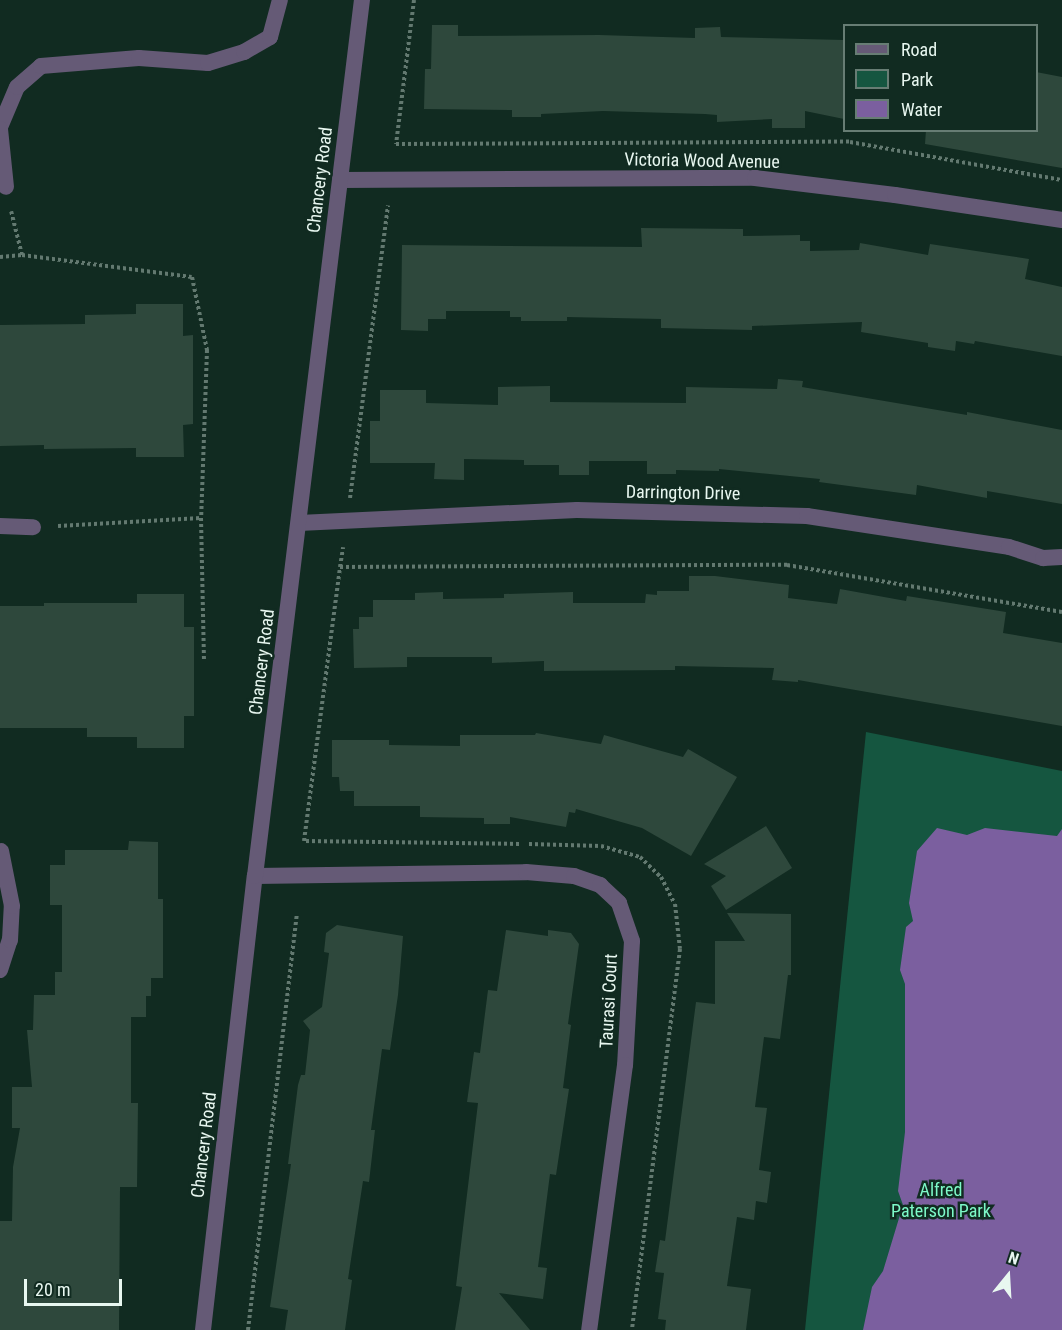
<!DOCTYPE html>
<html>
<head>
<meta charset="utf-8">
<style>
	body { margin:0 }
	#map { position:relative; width:1062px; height:1330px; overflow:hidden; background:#112b21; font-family:"Roboto Condensed",sans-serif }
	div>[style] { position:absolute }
	.green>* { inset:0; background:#155640 }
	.water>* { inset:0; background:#7b5f9f }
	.building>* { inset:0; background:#2e483c }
	.path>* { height:4px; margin-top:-2px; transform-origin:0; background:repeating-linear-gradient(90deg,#637970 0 3px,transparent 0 6px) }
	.minor>* { height:16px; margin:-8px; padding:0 8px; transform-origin:8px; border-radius:8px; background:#655a76 }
	.tertiary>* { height:16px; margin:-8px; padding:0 8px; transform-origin:8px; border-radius:8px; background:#655a76 }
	span { translate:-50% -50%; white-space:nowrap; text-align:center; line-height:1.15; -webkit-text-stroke:5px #112b21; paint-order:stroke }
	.street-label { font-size:18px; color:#e8f7f0 }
	.park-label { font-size:18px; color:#7df9c8 }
	.legend { position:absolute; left:843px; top:24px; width:195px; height:108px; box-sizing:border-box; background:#112b21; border:2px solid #677d74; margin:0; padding:8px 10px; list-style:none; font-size:18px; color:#e8f7f0 }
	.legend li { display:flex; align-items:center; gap:12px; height:30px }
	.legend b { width:30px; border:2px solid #677d74 }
	.north { position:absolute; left:978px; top:1246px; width:60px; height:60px; -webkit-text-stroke:4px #112b21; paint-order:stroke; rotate:18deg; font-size:16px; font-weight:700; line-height:24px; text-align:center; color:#e8f7f0 }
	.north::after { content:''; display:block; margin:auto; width:21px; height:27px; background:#e8f7f0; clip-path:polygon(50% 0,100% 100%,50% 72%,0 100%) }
	.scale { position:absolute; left:24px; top:1279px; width:98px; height:27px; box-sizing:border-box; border:3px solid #e8f7f0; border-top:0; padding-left:8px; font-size:18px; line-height:21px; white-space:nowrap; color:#e8f7f0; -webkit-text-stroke:4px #112b21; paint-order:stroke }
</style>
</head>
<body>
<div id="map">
	<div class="green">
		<div style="clip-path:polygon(866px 732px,1062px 771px,1062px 1330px,805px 1330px)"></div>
	</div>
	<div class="water">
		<div style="clip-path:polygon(937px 828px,967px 835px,985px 828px,1057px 836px,1062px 829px,1062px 1330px,863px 1330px,872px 1287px,883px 1271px,903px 1205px,898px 1191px,905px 1132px,905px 984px,900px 970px,906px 927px,913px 921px,909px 903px,917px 851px)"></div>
	</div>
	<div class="building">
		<div style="clip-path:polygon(432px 25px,458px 25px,458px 36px,599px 35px,695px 38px,695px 28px,720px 27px,721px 37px,844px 40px,844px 119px,805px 111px,805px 128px,772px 128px,772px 119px,717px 122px,717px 115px,705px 114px,603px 111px,541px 114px,541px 117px,512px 117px,512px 110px,424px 109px,425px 69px,431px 69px)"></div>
		<div style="clip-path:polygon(1036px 72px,1062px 77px,1062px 168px,925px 144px,926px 130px,1036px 130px)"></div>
		<div style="clip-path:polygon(641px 228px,743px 229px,743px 236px,800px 235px,800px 241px,810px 241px,810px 251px,859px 250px,860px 243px,928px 255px,930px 244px,1029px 259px,1025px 279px,1062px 287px,1062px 356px,975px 341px,974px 344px,956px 341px,955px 351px,928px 347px,928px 343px,861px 332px,862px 322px,752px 326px,752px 330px,661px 328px,661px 319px,567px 317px,567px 321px,521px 321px,521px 317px,510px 317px,510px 311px,446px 311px,446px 319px,428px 319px,428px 331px,401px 330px,402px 245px,642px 247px)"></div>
		<div style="clip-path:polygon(136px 304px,183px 304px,183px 336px,193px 335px,193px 424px,183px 425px,184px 457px,136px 457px,136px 448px,44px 449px,44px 445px,0 446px,0 325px,85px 324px,85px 315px,136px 314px)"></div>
		<div style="clip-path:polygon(778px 379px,803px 381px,802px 387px,967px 415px,967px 412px,1062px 430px,1062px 504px,987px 491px,987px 498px,917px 485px,916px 495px,819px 482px,820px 479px,719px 469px,719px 471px,676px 470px,676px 474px,647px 474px,647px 461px,589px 461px,589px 475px,559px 475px,559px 465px,524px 465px,524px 460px,464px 459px,464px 480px,434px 479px,435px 463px,370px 463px,370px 421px,380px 421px,380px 390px,426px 390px,426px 403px,498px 405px,498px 387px,550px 386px,550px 402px,686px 403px,686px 387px,777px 389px)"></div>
		<div style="clip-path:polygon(689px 576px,715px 576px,789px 585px,788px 598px,837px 604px,840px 589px,906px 601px,907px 596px,1006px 612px,1003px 633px,1062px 643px,1062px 726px,798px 680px,798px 682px,772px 680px,774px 668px,675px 666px,675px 670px,544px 671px,544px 661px,492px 663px,492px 657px,407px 657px,407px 667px,354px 668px,353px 629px,359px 629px,359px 617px,373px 617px,373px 600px,415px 600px,415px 593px,443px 592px,443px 599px,504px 598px,504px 594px,573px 592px,573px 603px,645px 603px,646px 594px,657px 595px,657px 591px,689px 591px)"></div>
		<div style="clip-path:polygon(137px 594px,184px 594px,184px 627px,194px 627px,194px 716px,184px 716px,184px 748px,137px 748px,137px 737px,87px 737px,87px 728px,0 728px,0 606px,44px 606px,44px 603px,137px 603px)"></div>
		<div style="clip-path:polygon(536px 733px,601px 744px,604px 735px,683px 757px,688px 749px,737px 777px,691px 856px,642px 828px,576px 809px,575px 813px,569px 812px,566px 827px,510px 817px,510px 824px,484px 824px,484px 818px,420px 817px,420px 806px,354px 806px,354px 791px,340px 791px,339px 777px,332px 777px,332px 740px,389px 740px,389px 745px,460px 746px,460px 735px,535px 735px)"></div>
		<div style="clip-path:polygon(766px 826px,792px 868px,726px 910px,711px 886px,726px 876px,704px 864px)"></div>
		<div style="clip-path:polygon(129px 841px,158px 842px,158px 899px,163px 899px,163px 978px,151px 978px,151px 996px,146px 996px,146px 1017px,131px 1017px,131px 1103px,138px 1103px,137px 1187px,120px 1187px,119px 1330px,0 1330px,0 1221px,12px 1221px,13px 1167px,20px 1128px,12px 1128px,12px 1087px,32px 1087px,27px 1030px,33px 1030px,34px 995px,55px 995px,55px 972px,62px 972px,62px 905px,50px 905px,50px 865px,65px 865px,65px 850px,128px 850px)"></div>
		<div style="clip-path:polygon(727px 913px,791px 914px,791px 975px,788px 975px,780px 1039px,764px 1037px,755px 1107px,767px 1108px,759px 1170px,771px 1172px,767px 1203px,756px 1201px,754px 1220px,737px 1217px,727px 1286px,751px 1289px,746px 1330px,665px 1330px,666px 1320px,658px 1319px,664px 1273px,655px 1272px,660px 1240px,665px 1241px,696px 1002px,715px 1004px,715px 941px,745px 941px)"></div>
		<div style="clip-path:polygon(337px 925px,403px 936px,398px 995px,390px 1050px,382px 1049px,371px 1130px,375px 1130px,369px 1182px,363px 1181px,348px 1279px,352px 1280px,345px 1330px,285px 1330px,288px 1310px,270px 1307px,291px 1164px,288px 1164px,298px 1085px,301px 1075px,305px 1075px,310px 1030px,303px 1021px,322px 1007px,329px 953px,324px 952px,326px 933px)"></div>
		<div style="clip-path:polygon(506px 930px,548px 936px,548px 930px,571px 933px,579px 944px,568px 1024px,571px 1025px,563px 1088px,569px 1089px,556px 1175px,550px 1174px,538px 1267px,547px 1268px,543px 1299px,499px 1293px,530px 1330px,455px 1330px,462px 1287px,456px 1286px,478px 1103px,467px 1102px,474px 1052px,480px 1053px,488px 990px,497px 991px)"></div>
	</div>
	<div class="path">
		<div style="left:414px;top:0;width:145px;rotate:97.1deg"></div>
		<div style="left:396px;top:144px;width:454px;rotate:-0.3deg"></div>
		<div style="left:850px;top:142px;width:215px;rotate:10.2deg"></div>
		<div style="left:22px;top:255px;width:171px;rotate:7.4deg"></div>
		<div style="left:192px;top:277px;width:75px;rotate:78.4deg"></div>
		<div style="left:207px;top:350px;width:168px;rotate:92deg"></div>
		<div style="left:201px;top:518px;width:141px;rotate:88.8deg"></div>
		<div style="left:0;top:257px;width:22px;rotate:-5deg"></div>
		<div style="left:22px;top:255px;width:45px;rotate:-104deg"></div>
		<div style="left:350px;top:498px;width:295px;rotate:-82.6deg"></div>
		<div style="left:58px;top:526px;width:143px;rotate:-3.2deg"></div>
		<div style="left:340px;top:567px;width:20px;rotate:-81deg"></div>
		<div style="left:519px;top:844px;width:215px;rotate:-179.2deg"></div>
		<div style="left:304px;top:841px;width:276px;rotate:-82.5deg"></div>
		<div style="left:340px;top:567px;width:447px;rotate:-0.3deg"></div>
		<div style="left:787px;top:565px;width:279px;rotate:9.7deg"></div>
		<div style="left:529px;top:844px;width:72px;rotate:1.6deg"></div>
		<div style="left:601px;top:846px;width:41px;rotate:15.8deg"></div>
		<div style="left:640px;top:857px;width:29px;rotate:44deg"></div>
		<div style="left:661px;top:877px;width:30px;rotate:63deg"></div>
		<div style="left:675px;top:904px;width:45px;rotate:83.7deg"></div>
		<div style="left:680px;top:949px;width:384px;rotate:97.2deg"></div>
		<div style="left:248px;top:1330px;width:418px;rotate:-83.3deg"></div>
	</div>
	<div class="minor">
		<div style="left:0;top:127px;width:43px;rotate:-67deg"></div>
		<div style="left:17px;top:87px;width:32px;rotate:-41deg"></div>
		<div style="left:41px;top:66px;width:98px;rotate:-4.7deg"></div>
		<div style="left:139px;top:58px;width:69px;rotate:4.1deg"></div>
		<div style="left:208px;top:63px;width:38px;rotate:-17deg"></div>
		<div style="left:244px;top:52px;width:30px;rotate:-30deg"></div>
		<div style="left:270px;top:37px;width:38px;rotate:-75deg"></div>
		<div style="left:0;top:129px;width:58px;rotate:84.1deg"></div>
		<div style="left:340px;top:180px;width:415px;rotate:-0.3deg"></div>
		<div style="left:755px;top:178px;width:141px;rotate:6.9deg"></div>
		<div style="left:895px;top:195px;width:169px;rotate:8.5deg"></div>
		<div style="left:299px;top:523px;width:278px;rotate:-2.7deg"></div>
		<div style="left:577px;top:510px;width:230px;rotate:1.5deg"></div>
		<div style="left:807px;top:516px;width:204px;rotate:8.7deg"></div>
		<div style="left:1009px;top:547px;width:36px;rotate:18deg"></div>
		<div style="left:1043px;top:558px;width:19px;rotate:-3deg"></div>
		<div style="left:0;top:526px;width:33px;rotate:2deg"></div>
		<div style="left:255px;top:876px;width:271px;rotate:-0.8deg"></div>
		<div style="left:526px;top:872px;width:48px;rotate:4.8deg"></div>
		<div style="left:574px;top:876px;width:28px;rotate:19deg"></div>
		<div style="left:600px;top:885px;width:26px;rotate:43deg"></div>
		<div style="left:619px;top:903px;width:40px;rotate:71.1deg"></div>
		<div style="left:632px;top:941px;width:124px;rotate:93.2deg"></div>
		<div style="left:625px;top:1065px;width:267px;rotate:97.7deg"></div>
		<div style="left:0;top:970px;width:32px;rotate:-72deg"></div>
		<div style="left:10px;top:940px;width:34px;rotate:-87deg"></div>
		<div style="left:12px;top:906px;width:56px;rotate:-101.3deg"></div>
	</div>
	<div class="tertiary">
		<div style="left:203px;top:1330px;width:457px;rotate:-83.5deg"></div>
		<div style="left:255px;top:876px;width:883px;rotate:-83.04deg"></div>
	</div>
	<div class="street-label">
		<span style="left:702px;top:161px;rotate:1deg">Victoria Wood Avenue</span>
		<span style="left:320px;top:180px;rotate:-83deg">Chancery Road</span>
		<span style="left:683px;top:493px;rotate:1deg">Darrington Drive</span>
		<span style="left:262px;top:662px;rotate:-83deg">Chancery Road</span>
		<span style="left:609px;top:1001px;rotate:-87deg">Taurasi Court</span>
		<span style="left:204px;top:1145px;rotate:-83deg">Chancery Road</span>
	</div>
	<div class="park-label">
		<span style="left:941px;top:1201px">Alfred<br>Paterson Park</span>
	</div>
	<ul class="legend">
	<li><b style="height:8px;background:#655a76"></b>Road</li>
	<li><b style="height:16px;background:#155640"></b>Park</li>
	<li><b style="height:16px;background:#7b5f9f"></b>Water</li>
	</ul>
	<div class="north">N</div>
	<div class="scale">20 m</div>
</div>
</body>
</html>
